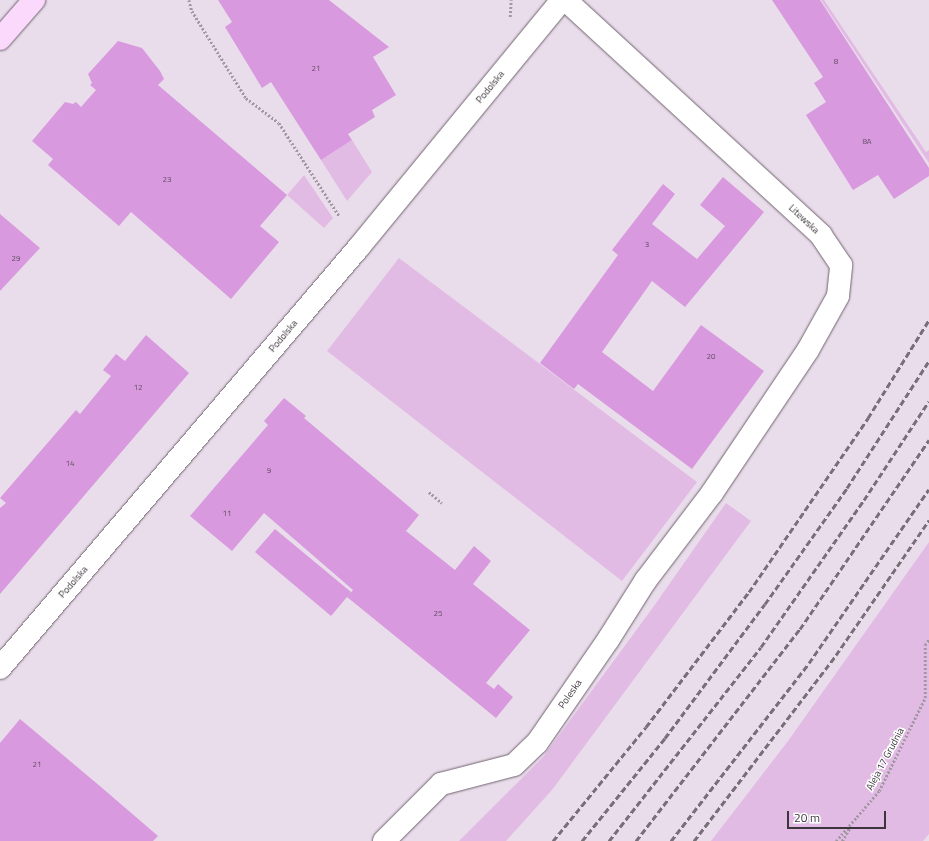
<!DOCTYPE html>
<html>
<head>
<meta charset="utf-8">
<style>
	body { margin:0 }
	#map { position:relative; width:929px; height:841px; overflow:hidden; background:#eaddeb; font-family:"Titillium Web",sans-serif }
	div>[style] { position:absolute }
	.green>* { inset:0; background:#e2bbe5 }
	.building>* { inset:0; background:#d899de }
	.path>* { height:2.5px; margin-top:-1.25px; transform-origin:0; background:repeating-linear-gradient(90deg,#a298a3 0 2px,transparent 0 4px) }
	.roads { filter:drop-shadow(0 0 1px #6f636f) drop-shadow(0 0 1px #6f636f) }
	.minor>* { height:22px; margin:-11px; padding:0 11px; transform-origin:11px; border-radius:11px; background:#fff }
	.major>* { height:22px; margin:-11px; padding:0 11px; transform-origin:11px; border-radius:11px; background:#fad9fd }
	.rail>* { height:3px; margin-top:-1.5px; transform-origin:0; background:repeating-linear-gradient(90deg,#776f78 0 6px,transparent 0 9px) }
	span { translate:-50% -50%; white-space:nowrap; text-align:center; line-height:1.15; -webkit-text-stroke:3px #fff; paint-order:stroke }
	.number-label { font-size:8px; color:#634f64 }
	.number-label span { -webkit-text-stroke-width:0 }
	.street-label { font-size:10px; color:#3c363c }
	.scale { position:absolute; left:787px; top:811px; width:99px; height:18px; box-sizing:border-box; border:2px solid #3c363c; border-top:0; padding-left:5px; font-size:12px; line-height:14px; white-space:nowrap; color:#3c363c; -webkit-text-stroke:3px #fff; paint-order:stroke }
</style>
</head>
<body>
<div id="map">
	<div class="green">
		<div style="clip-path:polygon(821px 0,824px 0,926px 152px,929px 150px,929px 163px)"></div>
		<div style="clip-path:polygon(352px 140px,372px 172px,347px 201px,321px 160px)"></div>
		<div style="clip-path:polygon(304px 175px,333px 218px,324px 228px,287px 195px)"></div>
		<div style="clip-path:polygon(399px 258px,697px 482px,622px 581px,327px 351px)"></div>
		<div style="clip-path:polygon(726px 503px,751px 521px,552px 790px,506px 841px,459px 841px,543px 757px,654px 606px)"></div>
		<div style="clip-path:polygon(929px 542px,929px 834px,923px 841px,711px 841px,788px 741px)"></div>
	</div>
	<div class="building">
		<div style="clip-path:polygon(218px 0,329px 0,389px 47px,373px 57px,396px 95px,372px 110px,375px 117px,348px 134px,352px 140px,321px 160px,271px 82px,262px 88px,225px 27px,232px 22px)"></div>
		<div style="clip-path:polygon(772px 0,820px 0,929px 168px,929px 176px,894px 199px,878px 175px,853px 190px,806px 115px,826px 102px,814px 83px,823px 77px)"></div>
		<div style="clip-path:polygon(118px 41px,142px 48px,160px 71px,164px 79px,158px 85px,287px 195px,260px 226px,279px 242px,231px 299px,131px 212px,119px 226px,48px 165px,53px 159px,32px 141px,65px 102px,73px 104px,76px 102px,81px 107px,96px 90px,90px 85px,92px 83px,88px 74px)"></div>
		<div style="clip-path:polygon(723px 177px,764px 212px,685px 307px,652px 281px,602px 352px,653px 391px,701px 325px,764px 371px,692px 469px,578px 384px,574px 389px,540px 363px,618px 255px,612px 250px,663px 184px,675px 194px,652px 224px,697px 259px,725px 226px,700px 205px)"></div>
		<div style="clip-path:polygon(0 214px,40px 248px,0 291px)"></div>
		<div style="clip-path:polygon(146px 335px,189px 373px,0 594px,0 508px,6px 503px,0 498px,76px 410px,80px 414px,111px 376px,103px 370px,116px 354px,125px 361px)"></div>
		<div style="clip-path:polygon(284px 398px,306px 416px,304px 418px,419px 515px,406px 531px,455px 570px,474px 546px,491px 561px,473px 584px,530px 630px,486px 683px,494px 689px,498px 684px,513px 697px,496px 718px,347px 597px,331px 616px,255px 552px,275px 529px,351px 592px,348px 596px,353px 590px,264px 513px,232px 551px,190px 516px,268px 425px,264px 421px)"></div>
		<div style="clip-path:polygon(20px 719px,101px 787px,158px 836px,153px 841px,0 841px,0 743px)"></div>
	</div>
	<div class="path">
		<div style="left:189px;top:0;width:11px;rotate:75deg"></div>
		<div style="left:192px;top:11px;width:102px;rotate:58.2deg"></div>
		<div style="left:246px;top:98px;width:41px;rotate:37.1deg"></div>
		<div style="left:279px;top:123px;width:112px;rotate:57deg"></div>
		<div style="left:510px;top:17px;width:17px;rotate:-87deg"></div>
		<div style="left:429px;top:492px;width:17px;rotate:40deg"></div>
		<div style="left:836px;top:841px;width:66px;rotate:-49.3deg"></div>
		<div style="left:879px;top:791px;width:104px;rotate:-63.7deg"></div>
		<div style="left:925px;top:698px;width:53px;rotate:-90deg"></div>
		<div style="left:925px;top:645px;width:7px;rotate:-56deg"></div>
		<div style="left:842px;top:841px;width:17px;rotate:-59deg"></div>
	</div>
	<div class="roads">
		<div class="minor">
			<div style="left:0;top:668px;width:553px;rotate:-49.54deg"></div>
			<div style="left:359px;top:247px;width:320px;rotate:-50.6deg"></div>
			<div style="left:384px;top:841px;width:81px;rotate:-45deg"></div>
			<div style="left:441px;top:784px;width:75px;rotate:-14.6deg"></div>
			<div style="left:514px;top:765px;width:32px;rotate:-44deg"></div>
			<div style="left:537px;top:743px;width:125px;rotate:-55.4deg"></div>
			<div style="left:608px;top:640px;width:71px;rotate:-57.7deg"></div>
			<div style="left:646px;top:580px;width:109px;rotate:-52.8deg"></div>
			<div style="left:712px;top:493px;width:172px;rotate:-56.1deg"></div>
			<div style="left:808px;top:350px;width:62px;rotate:-60.9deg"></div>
			<div style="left:838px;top:296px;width:31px;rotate:-84deg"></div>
			<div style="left:841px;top:265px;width:36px;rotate:-124deg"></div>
			<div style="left:821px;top:235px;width:348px;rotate:-137.4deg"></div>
		</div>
		<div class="major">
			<div style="left:0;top:39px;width:52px;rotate:-48.9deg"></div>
		</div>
	</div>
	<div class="rail">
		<div style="left:553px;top:841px;width:147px;rotate:-50.8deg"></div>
		<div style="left:646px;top:727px;width:170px;rotate:-52.7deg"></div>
		<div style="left:749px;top:592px;width:211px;rotate:-55.6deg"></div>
		<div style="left:868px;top:418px;width:115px;rotate:-58.1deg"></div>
		<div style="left:582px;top:841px;width:132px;rotate:-51.1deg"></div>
		<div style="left:665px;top:738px;width:167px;rotate:-53.3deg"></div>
		<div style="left:765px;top:604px;width:142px;rotate:-54.7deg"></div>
		<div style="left:847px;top:488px;width:151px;rotate:-57.2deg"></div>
		<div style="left:609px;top:841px;width:246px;rotate:-51.9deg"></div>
		<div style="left:761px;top:647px;width:179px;rotate:-55deg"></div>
		<div style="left:864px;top:500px;width:118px;rotate:-56.7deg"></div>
		<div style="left:636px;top:841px;width:268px;rotate:-52.3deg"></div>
		<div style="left:800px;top:629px;width:229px;rotate:-55.7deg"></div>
		<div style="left:671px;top:841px;width:225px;rotate:-52.2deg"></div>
		<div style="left:809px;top:663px;width:211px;rotate:-55.4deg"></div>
		<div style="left:694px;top:841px;width:234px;rotate:-52.6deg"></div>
		<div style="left:836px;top:655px;width:164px;rotate:-55.4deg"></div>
	</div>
	<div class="number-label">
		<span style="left:836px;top:62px">8</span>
		<span style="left:316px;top:69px">21</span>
		<span style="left:867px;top:142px">8A</span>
		<span style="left:167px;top:180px">23</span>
		<span style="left:647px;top:245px">3</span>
		<span style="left:16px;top:259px">29</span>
		<span style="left:711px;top:357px">20</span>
		<span style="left:138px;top:388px">12</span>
		<span style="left:70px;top:464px">14</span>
		<span style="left:269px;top:471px">9</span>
		<span style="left:227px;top:514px">11</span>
		<span style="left:438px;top:614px">25</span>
		<span style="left:37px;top:765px">21</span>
	</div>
	<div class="street-label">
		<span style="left:490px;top:87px;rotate:-51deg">Podolska</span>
		<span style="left:804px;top:219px;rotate:43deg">Litewska</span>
		<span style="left:283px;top:336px;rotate:-50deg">Podolska</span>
		<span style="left:73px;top:582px;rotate:-49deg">Podolska</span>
		<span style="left:570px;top:694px;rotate:-55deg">Poleska</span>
		<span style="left:885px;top:759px;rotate:-62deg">Aleja 17 Grudnia</span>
	</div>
	<div class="scale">20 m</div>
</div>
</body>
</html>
